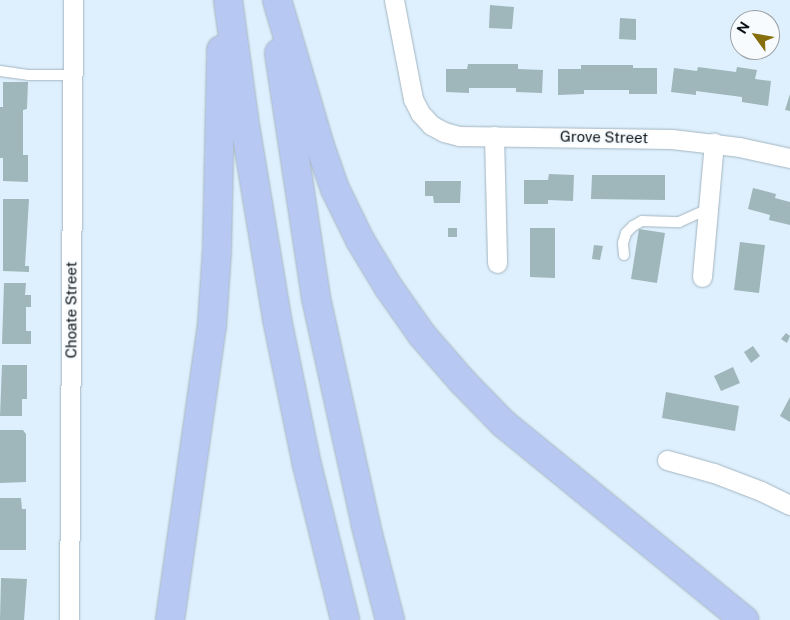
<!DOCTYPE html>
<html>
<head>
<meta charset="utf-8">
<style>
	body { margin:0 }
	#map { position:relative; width:790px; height:620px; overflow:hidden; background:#def0fd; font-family:"Public Sans",sans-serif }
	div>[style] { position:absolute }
	.building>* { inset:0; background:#9fb6ba }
	.roads { filter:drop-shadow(0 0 1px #a4b5c1) drop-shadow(0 0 1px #a4b5c1) }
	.lane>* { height:10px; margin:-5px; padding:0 5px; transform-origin:5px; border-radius:5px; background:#fff }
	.street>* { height:19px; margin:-9.5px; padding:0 9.5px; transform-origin:9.5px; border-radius:9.5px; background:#fff }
	.highway>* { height:28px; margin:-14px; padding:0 14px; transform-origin:14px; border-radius:14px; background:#b7c8f2 }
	span { translate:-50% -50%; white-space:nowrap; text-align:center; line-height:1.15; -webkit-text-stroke:4px #f7fbfe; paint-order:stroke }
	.street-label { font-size:15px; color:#0c1216 }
	.north { position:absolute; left:730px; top:10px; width:50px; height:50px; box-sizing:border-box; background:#f7fbfe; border:1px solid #999ea1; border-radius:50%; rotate:302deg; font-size:14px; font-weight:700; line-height:20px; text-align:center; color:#0c1216 }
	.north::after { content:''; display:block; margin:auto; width:18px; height:22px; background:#866e0d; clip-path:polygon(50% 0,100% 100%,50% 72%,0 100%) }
</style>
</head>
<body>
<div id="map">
	<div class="building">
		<div style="clip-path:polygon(490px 5px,514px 7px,512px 29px,489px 28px)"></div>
		<div style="clip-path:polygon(620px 18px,636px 19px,636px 40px,619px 39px)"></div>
		<div style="clip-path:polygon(468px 64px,518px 64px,518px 69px,543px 70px,542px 93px,516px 92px,516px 88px,469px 88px,469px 93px,446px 92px,446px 69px,467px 69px)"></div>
		<div style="clip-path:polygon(581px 65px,633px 65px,633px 68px,657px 68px,657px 94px,629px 94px,629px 90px,584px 90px,584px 94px,558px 95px,558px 69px,581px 69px)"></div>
		<div style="clip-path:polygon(698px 67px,736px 72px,737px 67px,757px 70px,755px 79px,771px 81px,768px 106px,742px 102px,742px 97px,696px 91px,696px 95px,671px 92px,674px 68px,697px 71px)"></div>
		<div style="clip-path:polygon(3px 82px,28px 82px,27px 109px,23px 110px,23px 155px,28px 155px,28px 182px,3px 181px,3px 158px,0 158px,0 107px,3px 107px)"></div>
		<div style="clip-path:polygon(790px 94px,790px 111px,785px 110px)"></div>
		<div style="clip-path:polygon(549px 174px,574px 175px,573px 201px,548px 200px,548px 204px,524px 204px,524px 180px,548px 180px)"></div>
		<div style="clip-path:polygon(592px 175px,665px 175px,665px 200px,591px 199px)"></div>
		<div style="clip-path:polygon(425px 181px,461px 181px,460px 203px,434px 203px,433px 196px,425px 196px)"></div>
		<div style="clip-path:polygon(753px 188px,776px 194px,775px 198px,790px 202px,790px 225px,769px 220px,770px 215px,748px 209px)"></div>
		<div style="clip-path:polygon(3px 199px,29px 199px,25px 266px,29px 266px,29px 272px,3px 271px)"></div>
		<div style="clip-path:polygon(448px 228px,457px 228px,457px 237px,448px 237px)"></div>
		<div style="clip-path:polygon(530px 228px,555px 228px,555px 278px,530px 277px)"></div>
		<div style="clip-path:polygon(639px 229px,665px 233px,657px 283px,631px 279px)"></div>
		<div style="clip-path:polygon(740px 242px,765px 245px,759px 293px,734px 290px)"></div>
		<div style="clip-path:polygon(594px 245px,603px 246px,600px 260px,592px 259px)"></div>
		<div style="clip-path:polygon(4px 283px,26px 283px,25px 295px,31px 295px,31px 307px,26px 307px,26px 331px,31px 331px,31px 344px,2px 344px)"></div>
		<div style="clip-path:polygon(786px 333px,790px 336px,787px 343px,781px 339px)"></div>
		<div style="clip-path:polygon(753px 346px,760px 356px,751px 363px,744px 352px)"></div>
		<div style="clip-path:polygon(2px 365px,27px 365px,27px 399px,22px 399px,22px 416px,0 416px)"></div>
		<div style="clip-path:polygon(733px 367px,740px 383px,721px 391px,714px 376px)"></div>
		<div style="clip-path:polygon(666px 392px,739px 406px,735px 431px,662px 418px)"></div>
		<div style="clip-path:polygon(790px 397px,790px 422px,780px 416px)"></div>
		<div style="clip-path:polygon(0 430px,23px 430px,26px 434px,26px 482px,0 483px)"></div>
		<div style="clip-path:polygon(0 498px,21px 498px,22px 509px,26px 509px,26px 550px,0 550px)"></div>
		<div style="clip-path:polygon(1px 578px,27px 579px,24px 620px,0 620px)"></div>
	</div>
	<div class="roads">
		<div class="lane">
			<div style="left:0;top:71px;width:28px;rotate:8deg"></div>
			<div style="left:28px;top:75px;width:45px"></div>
			<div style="left:624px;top:255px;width:12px;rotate:-95deg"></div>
			<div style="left:623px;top:243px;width:10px;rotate:-73deg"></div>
			<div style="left:626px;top:233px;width:10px;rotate:-45deg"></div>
			<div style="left:633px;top:226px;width:10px;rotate:-29deg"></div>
			<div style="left:642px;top:221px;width:37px;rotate:2deg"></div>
			<div style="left:679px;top:222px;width:32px;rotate:-24deg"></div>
		</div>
		<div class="street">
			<div style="left:394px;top:0;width:101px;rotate:79.1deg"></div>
			<div style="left:413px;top:99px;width:16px;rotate:63deg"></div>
			<div style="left:420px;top:113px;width:16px;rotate:47deg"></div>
			<div style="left:431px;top:125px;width:15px;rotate:28deg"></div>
			<div style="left:444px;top:132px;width:16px;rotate:15deg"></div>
			<div style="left:459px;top:136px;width:213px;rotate:0.8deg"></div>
			<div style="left:672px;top:139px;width:67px;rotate:6.8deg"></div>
			<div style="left:739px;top:147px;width:52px;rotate:12.2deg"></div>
			<div style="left:494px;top:136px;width:127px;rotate:88.6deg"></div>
			<div style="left:702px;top:277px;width:135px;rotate:-84.9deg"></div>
			<div style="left:667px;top:460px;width:49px;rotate:15.5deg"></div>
			<div style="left:714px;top:473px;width:50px;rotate:21deg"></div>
			<div style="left:761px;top:491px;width:32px;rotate:26deg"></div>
			<div style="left:69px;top:620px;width:620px;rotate:-89.63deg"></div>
		</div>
		<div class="highway">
			<div style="left:228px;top:0;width:120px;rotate:82.3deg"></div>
			<div style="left:244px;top:119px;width:203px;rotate:80.6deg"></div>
			<div style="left:277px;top:319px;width:149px;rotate:78.4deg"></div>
			<div style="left:307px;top:465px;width:160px;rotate:76.2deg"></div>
			<div style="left:277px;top:0;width:152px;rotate:73.6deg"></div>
			<div style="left:320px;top:146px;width:46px;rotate:70.8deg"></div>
			<div style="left:335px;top:189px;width:57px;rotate:63.9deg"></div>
			<div style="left:360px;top:240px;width:56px;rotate:58.9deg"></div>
			<div style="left:389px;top:288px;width:57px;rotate:54.9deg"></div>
			<div style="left:422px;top:335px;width:61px;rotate:49deg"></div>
			<div style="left:462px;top:381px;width:60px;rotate:45.7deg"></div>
			<div style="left:504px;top:424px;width:310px;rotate:39.2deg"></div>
			<div style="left:279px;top:53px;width:248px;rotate:81.4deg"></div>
			<div style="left:316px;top:298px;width:233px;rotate:77.6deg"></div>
			<div style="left:366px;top:526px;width:97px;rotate:75.7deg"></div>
			<div style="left:170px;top:620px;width:298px;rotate:-81.9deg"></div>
			<div style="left:212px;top:325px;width:76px;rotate:-86.2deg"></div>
			<div style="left:217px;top:249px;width:199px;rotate:-88.8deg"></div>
		</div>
	</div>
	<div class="street-label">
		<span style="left:604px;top:137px;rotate:1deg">Grove Street</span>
		<span style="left:71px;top:310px;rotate:-90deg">Choate Street</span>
	</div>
	<div class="north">N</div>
</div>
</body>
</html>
